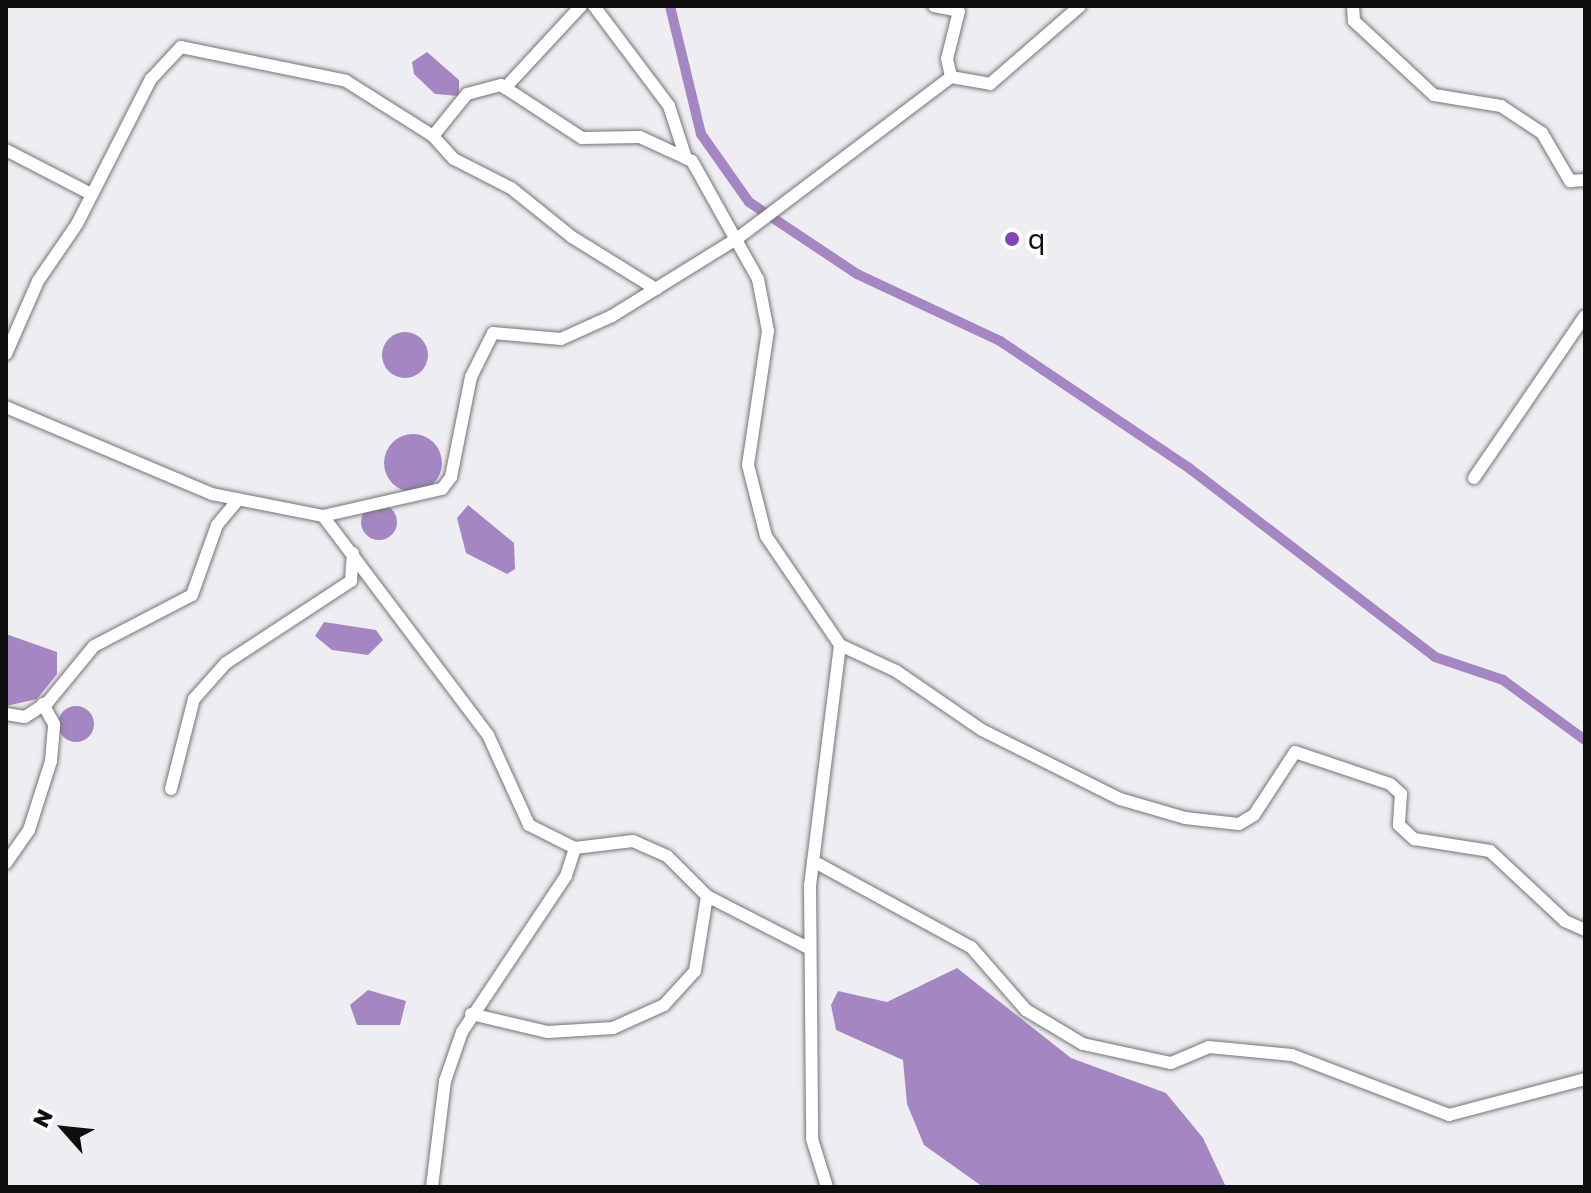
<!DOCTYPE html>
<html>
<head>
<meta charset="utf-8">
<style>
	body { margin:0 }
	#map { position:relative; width:1591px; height:1193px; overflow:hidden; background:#eeedf1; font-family:"Golos Text",sans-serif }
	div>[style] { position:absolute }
	.water>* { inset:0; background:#a487c2 }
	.round { border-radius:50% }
	.canal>* { height:10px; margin:-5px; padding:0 5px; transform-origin:5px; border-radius:5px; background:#a487c2 }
	.roads { filter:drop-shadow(0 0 2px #757377) drop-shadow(0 0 2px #757377) }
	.minor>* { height:12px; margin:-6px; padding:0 6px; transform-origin:6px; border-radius:6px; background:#fff }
	.dots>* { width:22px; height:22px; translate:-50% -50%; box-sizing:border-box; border:4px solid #fff; border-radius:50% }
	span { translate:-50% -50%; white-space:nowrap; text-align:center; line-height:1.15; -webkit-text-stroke:8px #fff; paint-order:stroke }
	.poi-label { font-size:28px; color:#0f0e0f }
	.left { translate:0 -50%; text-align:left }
	.frame { position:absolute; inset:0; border:8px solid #0f0e0f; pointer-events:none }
	.north { position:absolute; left:24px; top:1089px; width:80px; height:80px; -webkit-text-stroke:6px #fff; paint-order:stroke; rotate:297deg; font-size:22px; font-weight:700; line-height:32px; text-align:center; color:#0f0e0f }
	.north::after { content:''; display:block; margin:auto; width:28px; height:36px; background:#0f0e0f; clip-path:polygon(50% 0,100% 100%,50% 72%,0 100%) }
</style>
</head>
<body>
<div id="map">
	<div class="water">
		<div style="clip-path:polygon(427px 52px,459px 80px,459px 96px,435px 94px,414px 74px,412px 62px)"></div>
		<div class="round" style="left:382px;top:332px;width:46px;height:46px"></div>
		<div class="round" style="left:384px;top:434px;width:58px;height:58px"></div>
		<div class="round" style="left:361px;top:504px;width:36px;height:36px"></div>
		<div style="clip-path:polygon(468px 505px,514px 543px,515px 569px,507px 574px,466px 553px,457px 518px)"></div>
		<div style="clip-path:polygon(324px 622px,376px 630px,383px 640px,368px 655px,332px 650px,315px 636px)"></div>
		<div style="clip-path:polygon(6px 634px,57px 652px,57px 674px,37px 699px,6px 706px)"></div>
		<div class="round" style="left:58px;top:706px;width:36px;height:36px"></div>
		<div style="clip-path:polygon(957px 968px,1071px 1058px,1166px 1093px,1203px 1138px,1226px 1187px,983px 1187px,924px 1145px,907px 1104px,903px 1060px,836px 1030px,831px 1005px,838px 991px,887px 1002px)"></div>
		<div style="clip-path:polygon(368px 990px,406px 1001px,400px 1025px,357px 1025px,350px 1005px)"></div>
	</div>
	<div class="canal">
		<div style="left:670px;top:6px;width:132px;rotate:76.4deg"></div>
		<div style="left:701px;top:134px;width:83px;rotate:54.8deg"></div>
		<div style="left:749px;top:202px;width:130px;rotate:33.7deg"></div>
		<div style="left:857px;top:274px;width:158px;rotate:25.1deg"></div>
		<div style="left:1000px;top:341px;width:228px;rotate:33.9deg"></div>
		<div style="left:1189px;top:468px;width:310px;rotate:37.5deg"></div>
		<div style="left:1435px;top:657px;width:72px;rotate:18.7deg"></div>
		<div style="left:1503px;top:680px;width:102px;rotate:36.2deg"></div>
	</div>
	<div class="roads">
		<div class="minor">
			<div style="left:594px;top:6px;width:125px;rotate:53.1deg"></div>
			<div style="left:669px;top:106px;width:55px;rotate:71.9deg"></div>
			<div style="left:934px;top:6px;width:25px;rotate:11deg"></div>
			<div style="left:959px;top:11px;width:49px;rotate:104deg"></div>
			<div style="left:947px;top:59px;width:18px;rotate:77deg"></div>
			<div style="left:1353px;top:6px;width:15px;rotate:86deg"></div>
			<div style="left:1354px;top:21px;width:109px;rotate:42.8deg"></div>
			<div style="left:1434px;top:95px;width:68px;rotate:9.3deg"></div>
			<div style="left:1501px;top:106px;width:49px;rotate:33.4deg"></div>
			<div style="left:1542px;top:133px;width:56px;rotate:59.7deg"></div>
			<div style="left:1570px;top:181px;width:15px;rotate:-4deg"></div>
			<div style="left:505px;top:88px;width:112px;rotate:-47.2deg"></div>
			<div style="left:433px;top:136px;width:31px;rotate:48deg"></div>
			<div style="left:454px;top:159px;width:64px;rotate:27deg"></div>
			<div style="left:511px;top:188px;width:78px;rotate:38.8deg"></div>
			<div style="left:572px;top:237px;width:99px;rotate:31.8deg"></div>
			<div style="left:6px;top:150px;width:96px;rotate:27.4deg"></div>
			<div style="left:6px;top:354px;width:80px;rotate:-66.3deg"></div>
			<div style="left:38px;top:281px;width:69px;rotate:-55.6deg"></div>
			<div style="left:77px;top:224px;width:163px;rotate:-63deg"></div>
			<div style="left:151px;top:79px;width:44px;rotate:-46.8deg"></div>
			<div style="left:181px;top:47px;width:168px;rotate:11.6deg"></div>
			<div style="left:346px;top:81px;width:103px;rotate:32.3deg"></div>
			<div style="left:433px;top:136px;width:54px;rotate:-51deg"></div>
			<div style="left:467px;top:94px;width:35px;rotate:-15deg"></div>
			<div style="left:501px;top:85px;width:97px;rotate:33.2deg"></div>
			<div style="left:582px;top:138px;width:58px;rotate:-1deg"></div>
			<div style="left:640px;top:137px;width:57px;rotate:24.8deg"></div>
			<div style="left:692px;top:161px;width:135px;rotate:60.8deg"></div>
			<div style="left:758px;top:279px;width:53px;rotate:79.1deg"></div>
			<div style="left:768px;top:331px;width:135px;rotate:98.5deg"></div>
			<div style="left:748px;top:465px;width:73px;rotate:75.8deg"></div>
			<div style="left:766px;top:536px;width:132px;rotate:55.8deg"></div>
			<div style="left:840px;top:645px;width:242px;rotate:97.1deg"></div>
			<div style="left:810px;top:885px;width:254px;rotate:89.5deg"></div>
			<div style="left:812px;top:1139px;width:50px;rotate:72.6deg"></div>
			<div style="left:6px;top:407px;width:224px;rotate:22.9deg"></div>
			<div style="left:212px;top:494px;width:113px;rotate:11.2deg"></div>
			<div style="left:323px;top:516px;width:274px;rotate:53deg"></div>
			<div style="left:488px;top:735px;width:99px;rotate:65.5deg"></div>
			<div style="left:529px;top:825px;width:51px;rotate:26.6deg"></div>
			<div style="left:575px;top:848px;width:58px;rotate:-6.9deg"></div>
			<div style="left:633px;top:841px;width:37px;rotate:24deg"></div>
			<div style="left:667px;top:856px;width:57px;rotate:45deg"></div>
			<div style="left:707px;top:896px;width:116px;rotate:27.2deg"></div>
			<div style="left:1474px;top:478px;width:196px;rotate:-55.6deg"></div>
			<div style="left:323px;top:516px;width:122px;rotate:-12.8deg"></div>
			<div style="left:442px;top:489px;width:15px;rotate:-53deg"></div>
			<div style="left:451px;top:477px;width:102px;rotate:-78.7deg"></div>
			<div style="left:471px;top:377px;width:49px;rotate:-63.4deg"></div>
			<div style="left:493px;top:333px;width:68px;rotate:5deg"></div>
			<div style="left:561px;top:339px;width:56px;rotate:-24.3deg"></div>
			<div style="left:612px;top:316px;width:148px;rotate:-31.8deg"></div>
			<div style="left:738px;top:238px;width:267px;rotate:-37.1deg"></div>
			<div style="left:951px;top:77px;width:40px;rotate:10deg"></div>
			<div style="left:990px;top:84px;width:119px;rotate:-40.9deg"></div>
			<div style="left:840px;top:645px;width:62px;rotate:24.9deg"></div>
			<div style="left:896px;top:671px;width:104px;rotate:34.5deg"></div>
			<div style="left:982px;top:730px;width:154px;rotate:26.6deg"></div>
			<div style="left:1120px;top:799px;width:68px;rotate:16.3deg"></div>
			<div style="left:1185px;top:818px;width:54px;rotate:6.3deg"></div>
			<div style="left:1239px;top:824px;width:17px;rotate:-31deg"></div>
			<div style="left:1254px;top:815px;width:75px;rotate:-56.9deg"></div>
			<div style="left:1295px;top:752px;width:100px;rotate:18.6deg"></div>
			<div style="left:1390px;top:784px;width:15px;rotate:42deg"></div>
			<div style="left:1401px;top:794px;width:31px;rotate:94deg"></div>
			<div style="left:1399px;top:825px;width:21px;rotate:43deg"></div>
			<div style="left:1414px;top:839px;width:77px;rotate:9deg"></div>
			<div style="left:1490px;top:851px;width:103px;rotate:43deg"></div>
			<div style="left:1565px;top:921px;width:22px;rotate:24deg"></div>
			<div style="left:6px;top:714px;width:19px;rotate:9deg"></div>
			<div style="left:25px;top:717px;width:27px;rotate:-33deg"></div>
			<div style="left:48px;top:702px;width:72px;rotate:-50.6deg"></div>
			<div style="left:94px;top:646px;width:110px;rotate:-27.5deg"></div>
			<div style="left:192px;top:595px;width:74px;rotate:-70.3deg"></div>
			<div style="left:217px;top:525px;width:33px;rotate:-50deg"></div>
			<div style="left:171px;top:789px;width:93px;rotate:-75.7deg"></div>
			<div style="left:194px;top:699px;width:48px;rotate:-48.4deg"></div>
			<div style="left:226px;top:663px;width:149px;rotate:-33.3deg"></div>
			<div style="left:351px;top:581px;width:28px;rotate:-86deg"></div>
			<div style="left:813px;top:861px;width:180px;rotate:28.6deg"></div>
			<div style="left:971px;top:947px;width:84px;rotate:48.9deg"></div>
			<div style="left:1026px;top:1010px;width:66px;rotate:30.8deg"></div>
			<div style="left:1083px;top:1044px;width:90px;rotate:12.2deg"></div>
			<div style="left:1171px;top:1063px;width:41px;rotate:-22.8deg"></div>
			<div style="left:1209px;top:1047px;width:83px;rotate:5.5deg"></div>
			<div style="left:1292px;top:1055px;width:168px;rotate:20.9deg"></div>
			<div style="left:1449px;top:1115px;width:141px;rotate:-14.8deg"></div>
			<div style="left:6px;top:863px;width:40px;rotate:-55.1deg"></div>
			<div style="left:29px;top:830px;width:72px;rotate:-72.3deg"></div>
			<div style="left:51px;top:761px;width:37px;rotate:-85deg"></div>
			<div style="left:54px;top:724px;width:23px;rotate:-119deg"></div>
			<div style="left:471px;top:1014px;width:79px;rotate:13.2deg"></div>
			<div style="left:548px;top:1032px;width:65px;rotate:-3.5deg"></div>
			<div style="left:613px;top:1028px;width:56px;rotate:-24.3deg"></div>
			<div style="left:664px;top:1005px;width:46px;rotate:-47.6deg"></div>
			<div style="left:695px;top:971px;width:76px;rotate:-80.9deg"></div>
			<div style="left:432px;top:1187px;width:107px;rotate:-83deg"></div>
			<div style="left:445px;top:1081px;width:52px;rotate:-70.9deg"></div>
			<div style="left:462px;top:1032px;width:187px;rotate:-56.3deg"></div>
			<div style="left:566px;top:876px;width:29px;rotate:-72deg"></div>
		</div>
	</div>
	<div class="dots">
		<div style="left:1012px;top:239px;background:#8544b9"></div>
	</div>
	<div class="poi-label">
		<span class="left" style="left:1028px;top:239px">q</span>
	</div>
	<div class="frame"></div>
	<div class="north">N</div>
</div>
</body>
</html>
